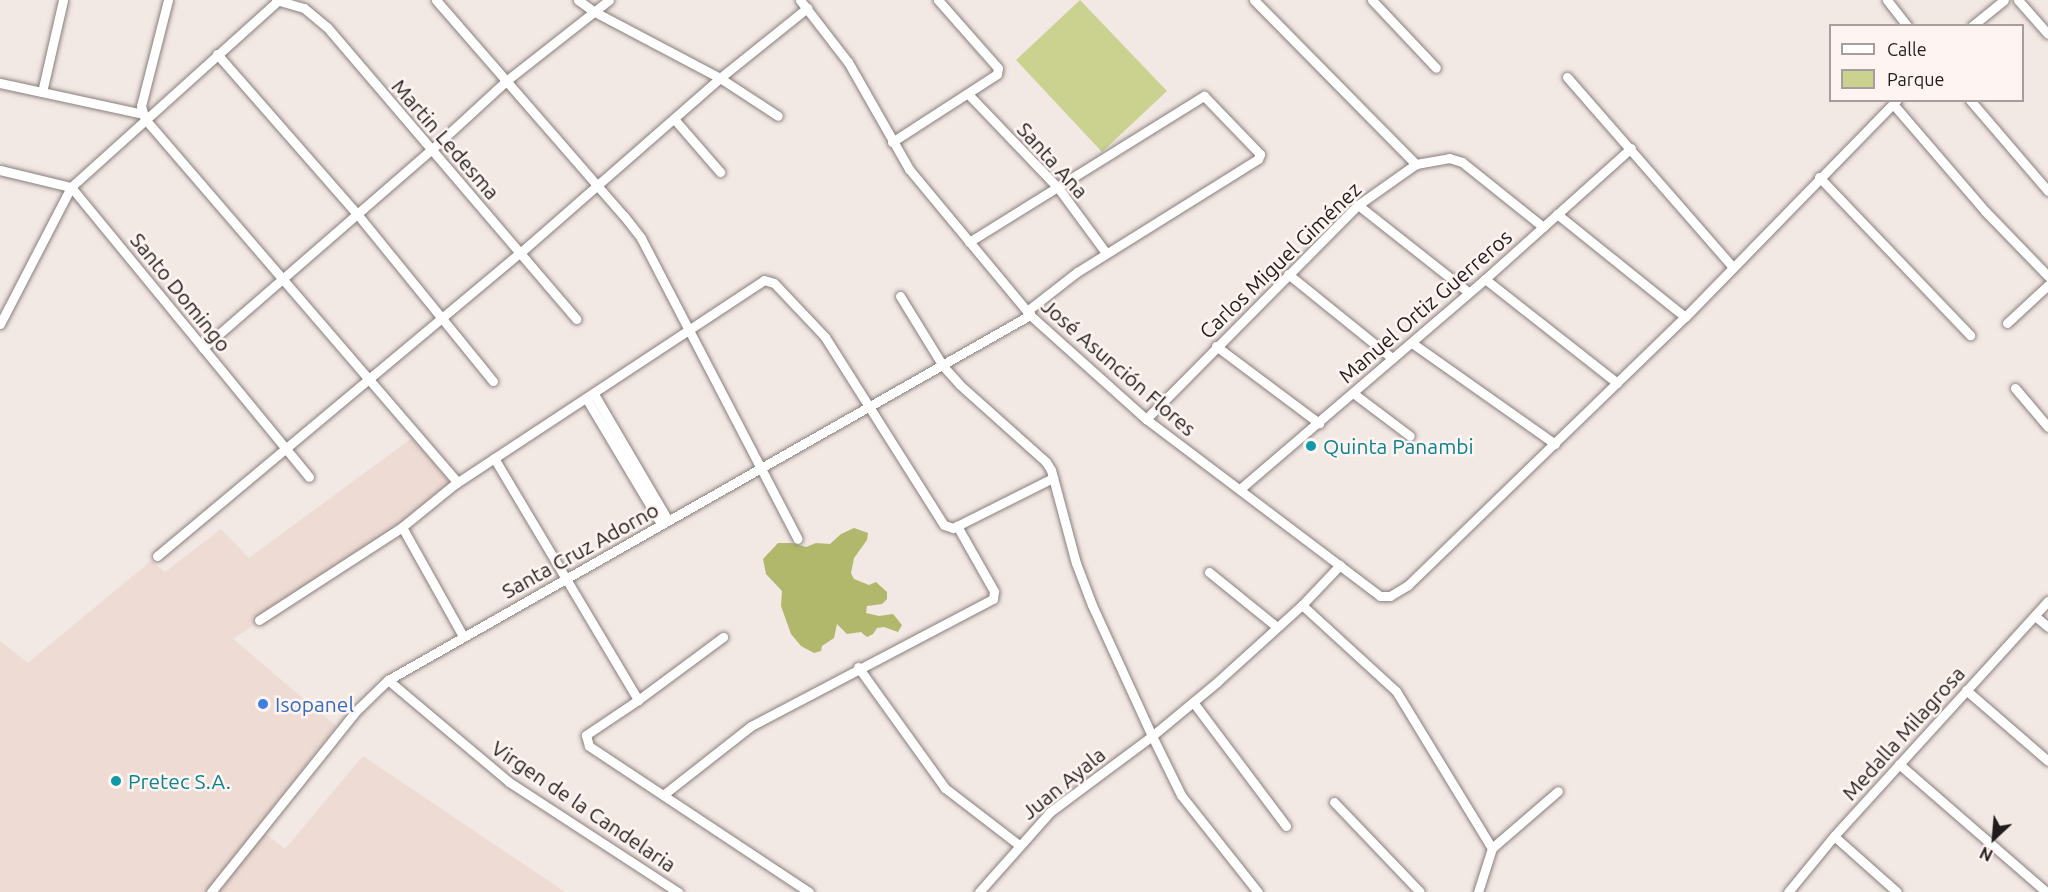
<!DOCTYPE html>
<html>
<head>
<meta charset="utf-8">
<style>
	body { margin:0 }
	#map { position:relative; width:2048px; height:892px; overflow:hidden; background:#f2e8e4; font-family:Ubuntu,sans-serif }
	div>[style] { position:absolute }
	.built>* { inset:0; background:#eddbd4 }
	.green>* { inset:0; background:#cbd28f }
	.forest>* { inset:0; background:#b1b86b }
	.roads { filter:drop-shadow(0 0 2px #897f7c) drop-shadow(0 0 2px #897f7c) }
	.minor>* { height:9px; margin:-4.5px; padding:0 4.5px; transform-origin:4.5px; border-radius:4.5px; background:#fff }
	.dots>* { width:16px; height:16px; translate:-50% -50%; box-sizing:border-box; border:3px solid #fef5f2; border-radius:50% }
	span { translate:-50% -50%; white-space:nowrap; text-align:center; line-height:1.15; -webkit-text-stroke:5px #fef5f2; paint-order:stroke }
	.street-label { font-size:21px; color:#201c1b }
	.culture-label { font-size:21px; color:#0d838f }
	.left { translate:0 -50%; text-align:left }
	.shop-label { font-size:21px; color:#366cbe }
	.legend { position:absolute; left:1829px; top:24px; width:195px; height:78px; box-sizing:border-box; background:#fef5f2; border:2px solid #a59e9c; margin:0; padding:8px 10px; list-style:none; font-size:18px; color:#201c1b }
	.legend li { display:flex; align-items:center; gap:12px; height:30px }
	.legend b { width:30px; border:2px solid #a59e9c }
	.north { position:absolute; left:1964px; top:808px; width:60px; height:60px; -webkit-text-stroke:4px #fef5f2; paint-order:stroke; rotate:206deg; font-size:16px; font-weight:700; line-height:24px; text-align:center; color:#201c1b }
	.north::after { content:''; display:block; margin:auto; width:21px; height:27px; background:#201c1b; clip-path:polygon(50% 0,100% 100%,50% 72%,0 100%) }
</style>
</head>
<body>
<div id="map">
	<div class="built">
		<div style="clip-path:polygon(412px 438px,454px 487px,233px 639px,336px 726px,257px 827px,285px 849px,363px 756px,565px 892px,0 892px,0 641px,28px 663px,151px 561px,165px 572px,221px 529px,249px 558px)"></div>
	</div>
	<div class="green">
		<div style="clip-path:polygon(1080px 0,1167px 91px,1102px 152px,1016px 60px)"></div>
	</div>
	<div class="forest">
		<div style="clip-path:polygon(854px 528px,868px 533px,867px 540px,854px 558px,851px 573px,854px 579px,869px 585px,876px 582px,887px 592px,887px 599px,882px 604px,867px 606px,866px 613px,879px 616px,893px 614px,902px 625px,898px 632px,884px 627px,877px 628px,873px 634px,867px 637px,861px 632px,847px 634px,837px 624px,834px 638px,822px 646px,821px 651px,814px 653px,801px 646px,791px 634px,781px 606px,782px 591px,766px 574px,763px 559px,778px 543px,792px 543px,806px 547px,816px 543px,830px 544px,841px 534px)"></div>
	</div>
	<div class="roads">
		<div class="minor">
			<div style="left:168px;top:0;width:109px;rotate:104.3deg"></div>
			<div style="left:141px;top:106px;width:14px;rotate:73deg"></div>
			<div style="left:145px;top:119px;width:479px;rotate:49.3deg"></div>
			<div style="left:276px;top:0;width:29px;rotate:16deg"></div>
			<div style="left:304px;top:8px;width:30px;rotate:40deg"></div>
			<div style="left:327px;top:27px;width:384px;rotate:49.5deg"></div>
			<div style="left:436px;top:0;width:286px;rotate:49deg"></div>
			<div style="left:624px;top:216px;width:28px;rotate:52deg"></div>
			<div style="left:641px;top:238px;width:339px;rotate:62.5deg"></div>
			<div style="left:578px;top:0;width:19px;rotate:36deg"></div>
			<div style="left:593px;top:11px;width:144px;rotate:27.8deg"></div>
			<div style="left:720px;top:78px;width:69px;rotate:33.2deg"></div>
			<div style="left:800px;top:0;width:78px;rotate:52.3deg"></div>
			<div style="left:848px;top:62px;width:123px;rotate:60.3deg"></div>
			<div style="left:909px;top:169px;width:190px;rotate:50.3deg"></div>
			<div style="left:1030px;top:315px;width:156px;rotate:41.9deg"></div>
			<div style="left:1146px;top:419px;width:293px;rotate:37.1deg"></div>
			<div style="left:1380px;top:596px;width:10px"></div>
			<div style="left:1390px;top:596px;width:21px;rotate:-31deg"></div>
			<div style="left:1408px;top:585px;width:385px;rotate:-44.1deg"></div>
			<div style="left:1685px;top:317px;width:303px;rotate:-45.7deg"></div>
			<div style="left:1254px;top:0;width:231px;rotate:45.4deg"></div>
			<div style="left:1372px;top:0;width:93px;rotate:46.7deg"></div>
			<div style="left:1887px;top:0;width:33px;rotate:52deg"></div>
			<div style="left:2018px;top:0;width:45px;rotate:48.6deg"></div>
			<div style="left:1972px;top:26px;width:41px;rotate:-39.1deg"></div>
			<div style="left:217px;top:54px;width:214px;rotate:48.8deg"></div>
			<div style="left:358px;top:215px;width:214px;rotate:50.9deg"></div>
			<div style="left:1567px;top:77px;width:251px;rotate:48.9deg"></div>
			<div style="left:0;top:83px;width:146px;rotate:12.2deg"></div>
			<div style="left:42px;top:92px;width:94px;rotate:-77.1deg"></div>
			<div style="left:969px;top:95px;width:130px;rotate:46.2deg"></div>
			<div style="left:1059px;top:189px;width:79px;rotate:53.7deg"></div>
			<div style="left:1970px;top:100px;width:120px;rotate:49.4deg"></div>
			<div style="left:1893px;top:104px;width:141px;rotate:49.3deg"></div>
			<div style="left:1985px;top:211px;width:91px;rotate:45.9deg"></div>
			<div style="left:675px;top:120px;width:69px;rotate:49.1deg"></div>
			<div style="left:892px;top:142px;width:125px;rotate:-32.9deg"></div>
			<div style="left:997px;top:74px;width:6px;rotate:-81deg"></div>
			<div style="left:998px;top:68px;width:91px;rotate:-131.4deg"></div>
			<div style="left:0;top:170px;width:73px;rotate:13.5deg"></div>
			<div style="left:71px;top:187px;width:375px;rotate:50.6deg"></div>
			<div style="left:1819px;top:177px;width:219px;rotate:46.3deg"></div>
			<div style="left:1358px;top:205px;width:140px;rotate:38.3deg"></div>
			<div style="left:1557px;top:214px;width:164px;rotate:38.8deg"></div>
			<div style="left:969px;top:242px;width:277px;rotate:-31.9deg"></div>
			<div style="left:1204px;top:96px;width:81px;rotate:46deg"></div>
			<div style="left:1260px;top:154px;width:5px;rotate:112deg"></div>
			<div style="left:1258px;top:159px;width:213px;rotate:148deg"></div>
			<div style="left:1077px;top:272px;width:63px;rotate:142deg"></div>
			<div style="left:1288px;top:274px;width:134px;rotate:38.9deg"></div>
			<div style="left:1485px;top:279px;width:168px;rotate:38.2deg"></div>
			<div style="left:900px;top:296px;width:82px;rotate:58.4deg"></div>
			<div style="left:943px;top:366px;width:25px;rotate:48deg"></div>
			<div style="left:960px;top:385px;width:115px;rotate:41.8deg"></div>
			<div style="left:1046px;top:462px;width:9px;rotate:58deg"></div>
			<div style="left:1051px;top:470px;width:96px;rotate:75deg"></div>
			<div style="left:1076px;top:563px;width:45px;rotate:69.1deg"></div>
			<div style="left:1092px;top:605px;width:144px;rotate:65.4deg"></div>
			<div style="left:1152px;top:736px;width:66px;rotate:63.8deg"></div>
			<div style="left:1181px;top:795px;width:124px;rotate:51.6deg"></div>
			<div style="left:2007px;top:323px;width:56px;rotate:-42.8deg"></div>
			<div style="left:0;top:324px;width:154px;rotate:-62.6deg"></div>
			<div style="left:71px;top:187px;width:280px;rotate:-42deg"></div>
			<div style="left:1412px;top:343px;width:175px;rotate:35.2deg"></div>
			<div style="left:1216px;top:346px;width:129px;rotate:36.8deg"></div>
			<div style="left:203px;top:348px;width:302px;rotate:-41deg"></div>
			<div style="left:431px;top:150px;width:102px;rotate:-42.6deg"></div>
			<div style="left:506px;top:81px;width:131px;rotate:-38.2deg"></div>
			<div style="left:2015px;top:388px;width:51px;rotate:49.8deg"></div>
			<div style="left:1353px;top:393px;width:71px;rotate:37deg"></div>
			<div style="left:594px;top:394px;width:146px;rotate:59.6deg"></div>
			<div style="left:586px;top:398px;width:147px;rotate:59.2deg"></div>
			<div style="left:1146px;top:419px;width:301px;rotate:-45.3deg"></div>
			<div style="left:1358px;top:205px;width:71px;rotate:-35.3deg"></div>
			<div style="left:1416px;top:164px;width:34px;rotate:-10deg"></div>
			<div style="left:1449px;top:158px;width:14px;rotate:17deg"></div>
			<div style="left:1462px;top:162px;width:104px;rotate:38.7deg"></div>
			<div style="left:494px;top:458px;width:282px;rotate:59.2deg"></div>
			<div style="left:638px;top:700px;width:63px;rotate:146.1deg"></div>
			<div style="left:586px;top:735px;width:11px;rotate:75deg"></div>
			<div style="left:589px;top:746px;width:264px;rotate:33.6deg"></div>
			<div style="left:1240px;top:489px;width:323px;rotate:-40.6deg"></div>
			<div style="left:1485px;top:279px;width:196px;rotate:-41.9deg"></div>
			<div style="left:402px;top:527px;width:125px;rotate:60.8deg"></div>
			<div style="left:157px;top:556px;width:473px;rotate:-39.9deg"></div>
			<div style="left:520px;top:253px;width:266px;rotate:-41.2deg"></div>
			<div style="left:720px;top:78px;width:112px;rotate:-38.8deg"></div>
			<div style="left:1209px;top:572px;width:87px;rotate:39deg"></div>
			<div style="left:1302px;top:605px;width:127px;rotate:42.5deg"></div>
			<div style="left:1396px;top:691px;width:184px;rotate:58.6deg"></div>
			<div style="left:2035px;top:616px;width:17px;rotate:40deg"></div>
			<div style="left:259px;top:620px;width:171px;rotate:-33deg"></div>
			<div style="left:402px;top:527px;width:68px;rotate:-39.1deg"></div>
			<div style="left:455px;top:484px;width:370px;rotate:-33.4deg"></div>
			<div style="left:764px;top:280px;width:10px;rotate:17deg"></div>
			<div style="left:774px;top:283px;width:74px;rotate:46.6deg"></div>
			<div style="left:825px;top:337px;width:222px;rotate:57.7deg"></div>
			<div style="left:944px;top:525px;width:9px;rotate:18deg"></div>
			<div style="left:953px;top:528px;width:112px;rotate:-26.6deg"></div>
			<div style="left:858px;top:667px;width:149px;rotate:54.3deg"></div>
			<div style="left:945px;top:788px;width:93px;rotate:37.6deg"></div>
			<div style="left:388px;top:680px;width:158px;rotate:40.1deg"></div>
			<div style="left:509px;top:782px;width:202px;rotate:33.1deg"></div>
			<div style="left:1966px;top:690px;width:108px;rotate:40.9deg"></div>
			<div style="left:638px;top:700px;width:106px;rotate:-36.5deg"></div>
			<div style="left:1193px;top:702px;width:155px;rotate:53.1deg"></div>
			<div style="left:1899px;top:764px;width:195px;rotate:41deg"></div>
			<div style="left:663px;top:795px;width:112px;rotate:-38.1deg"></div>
			<div style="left:751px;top:726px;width:273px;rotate:-27.7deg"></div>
			<div style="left:993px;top:599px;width:8px;rotate:-83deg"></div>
			<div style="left:994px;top:591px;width:75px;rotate:-119.6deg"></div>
			<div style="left:1334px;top:802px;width:124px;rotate:46.3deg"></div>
			<div style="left:1834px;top:836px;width:84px;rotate:41.6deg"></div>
			<div style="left:1492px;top:848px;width:87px;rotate:-40.8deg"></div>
			<div style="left:211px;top:892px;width:233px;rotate:-51.3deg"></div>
			<div style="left:357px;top:710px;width:43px;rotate:-44.1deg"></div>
			<div style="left:388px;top:680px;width:739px;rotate:-29.62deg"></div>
			<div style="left:979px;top:892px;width:107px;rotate:-48.4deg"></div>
			<div style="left:1050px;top:812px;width:127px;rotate:-36.7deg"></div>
			<div style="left:1152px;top:736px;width:85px;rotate:-39.7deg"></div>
			<div style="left:1217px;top:682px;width:115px;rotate:-42.2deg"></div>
			<div style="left:1302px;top:605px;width:55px;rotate:-46.5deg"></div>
			<div style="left:1478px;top:892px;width:46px;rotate:-72.3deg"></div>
			<div style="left:1788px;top:892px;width:72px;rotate:-50.6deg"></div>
			<div style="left:1834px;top:836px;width:318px;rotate:-47.7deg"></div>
		</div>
	</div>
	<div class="dots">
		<div style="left:1311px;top:446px;background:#0f9aa8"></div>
		<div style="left:263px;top:704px;background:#3f7fe0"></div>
		<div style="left:116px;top:781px;background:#0f9aa8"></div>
	</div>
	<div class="street-label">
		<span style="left:446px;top:139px;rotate:49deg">Martin Ledesma</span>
		<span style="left:1053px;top:160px;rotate:48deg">Santa Ana</span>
		<span style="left:1280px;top:260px;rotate:-44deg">Carlos Miguel Giménez</span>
		<span style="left:181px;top:292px;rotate:51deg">Santo Domingo</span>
		<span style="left:1425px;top:306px;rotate:-41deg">Manuel Ortiz Guerreros</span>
		<span style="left:1119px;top:367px;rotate:41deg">José Asunción Flores</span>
		<span style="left:580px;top:550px;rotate:-29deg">Santa Cruz Adorno</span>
		<span style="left:1903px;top:733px;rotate:-48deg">Medalla Milagrosa</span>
		<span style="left:1063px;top:783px;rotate:-39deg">Juan Ayala</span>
		<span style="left:584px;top:806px;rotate:34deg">Virgen de la Candelaria</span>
	</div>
	<div class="culture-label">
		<span class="left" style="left:1323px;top:446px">Quinta Panambi</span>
		<span class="left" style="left:128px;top:781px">Pretec S.A.</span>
	</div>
	<div class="shop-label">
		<span class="left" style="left:275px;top:704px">Isopanel</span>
	</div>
	<ul class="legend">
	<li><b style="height:8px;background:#fff"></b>Calle</li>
	<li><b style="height:16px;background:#cbd28f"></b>Parque</li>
	</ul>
	<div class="north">N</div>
</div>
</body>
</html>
